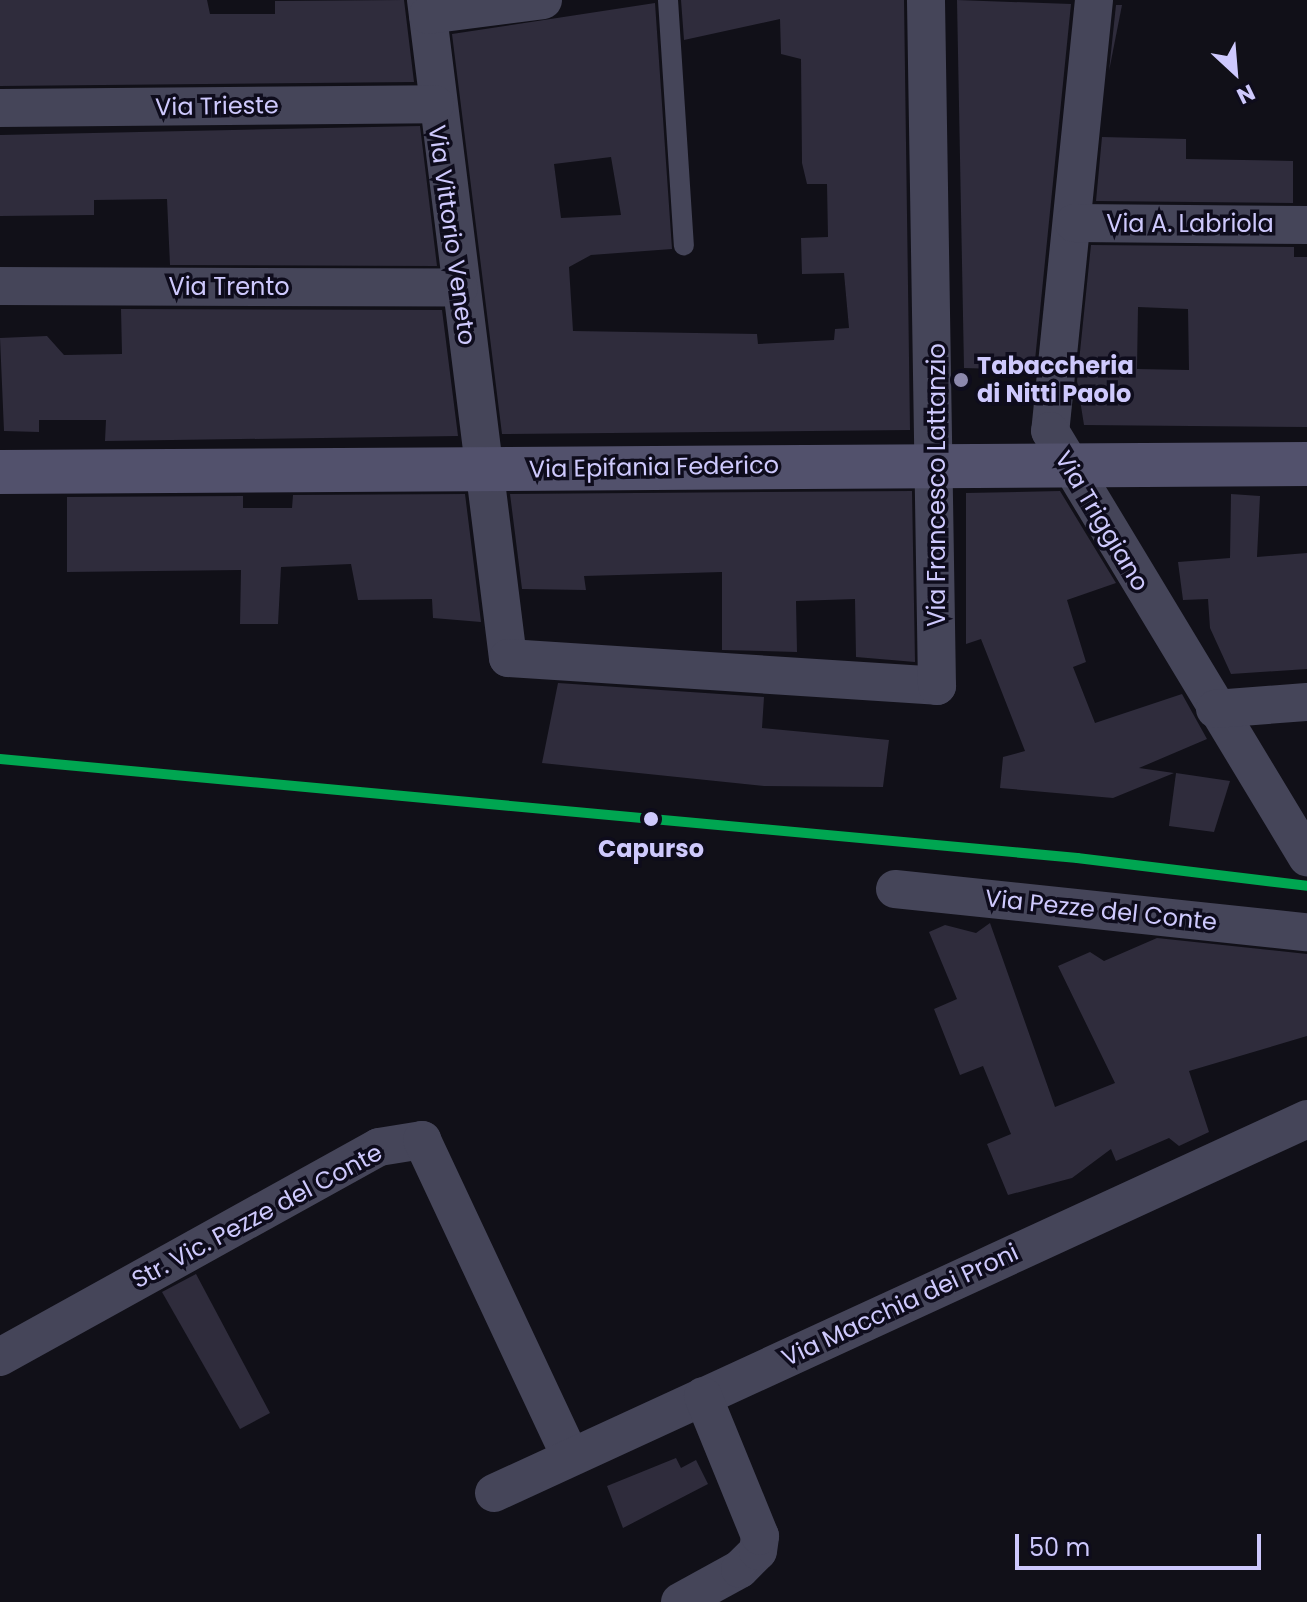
<!DOCTYPE html>
<html>
<head>
<meta charset="utf-8">
<style>
	body { margin:0 }
	#map { position:relative; width:1307px; height:1602px; overflow:hidden; background:#111018; font-family:Poppins,sans-serif }
	div>[style] { position:absolute }
	.building>* { inset:0; background:#2f2c3c }
	.service>* { height:20px; margin:-10px; padding:0 10px; transform-origin:10px; border-radius:10px; background:#454559 }
	.minor>* { height:38px; margin:-19px; padding:0 19px; transform-origin:19px; border-radius:19px; background:#454559 }
	.secondary>* { height:44px; margin:-22px; padding:0 22px; transform-origin:22px; border-radius:22px; background:#52516c }
	.rail-1>* { height:10px; margin:-5px; padding:0 5px; transform-origin:5px; border-radius:5px; background:#00a651 }
	.dots>* { width:22px; height:22px; translate:-50% -50%; box-sizing:border-box; border:4px solid #0e0c1c; border-radius:50% }
	span { translate:-50% -50%; white-space:nowrap; text-align:center; line-height:1.15; -webkit-text-stroke:7px #0e0c1c; paint-order:stroke }
	.street-label { font-size:24px; color:#cec9fd }
	.poi-label { font-size:24px; color:#cec9fd; font-weight:700 }
	.left { translate:0 -50%; text-align:left }
	.stop-label { font-size:24px; color:#cec9fd; font-weight:700 }
	.north { position:absolute; left:1195px; top:32px; width:80px; height:80px; -webkit-text-stroke:6px #0e0c1c; paint-order:stroke; rotate:154deg; font-size:22px; font-weight:700; line-height:32px; text-align:center; color:#cec9fd }
	.north::after { content:''; display:block; margin:auto; width:28px; height:36px; background:#cec9fd; clip-path:polygon(50% 0,100% 100%,50% 72%,0 100%) }
	.scale { position:absolute; left:1015px; top:1534px; width:246px; height:36px; box-sizing:border-box; border:4px solid #cec9fd; border-top:0; padding-left:10px; font-size:24px; line-height:28px; white-space:nowrap; color:#cec9fd; -webkit-text-stroke:6px #0e0c1c; paint-order:stroke }
</style>
</head>
<body>
<div id="map">
	<div class="building">
		<div style="clip-path:polygon(0 0,207px 0,210px 14px,275px 14px,275px 1px,404px 0,414px 82px,0 86px)"></div>
		<div style="clip-path:polygon(evenodd,681px 0,904px 0,910px 430px,502px 434px,452px 34px,655px 3px,672px 249px,591px 255px,569px 267px,573px 331px,757px 334px,758px 344px,834px 340px,835px 329px,849px 328px,844px 273px,802px 274px,801px 238px,828px 237px,827px 184px,807px 184px,802px 163px,801px 59px,781px 54px,780px 19px,684px 40px,681px 0,611px 157px,621px 215px,561px 218px,554px 164px,611px 157px)"></div>
		<div style="clip-path:polygon(957px 0,1071px 4px,1034px 370px,964px 368px)"></div>
		<div style="clip-path:polygon(1116px 5px,1122px 5px,1109px 71px)"></div>
		<div style="clip-path:polygon(420px 126px,437px 266px,170px 265px,167px 199px,94px 200px,94px 215px,0 216px,0 135px)"></div>
		<div style="clip-path:polygon(1102px 137px,1186px 139px,1186px 159px,1293px 161px,1293px 203px,1096px 201px)"></div>
		<div style="clip-path:polygon(evenodd,1091px 245px,1294px 247px,1294px 257px,1307px 257px,1307px 427px,1084px 425px,1077px 381px,1091px 245px,1138px 307px,1188px 309px,1189px 370px,1137px 369px,1138px 307px)"></div>
		<div style="clip-path:polygon(121px 309px,442px 310px,458px 436px,105px 441px,106px 420px,39px 420px,39px 432px,4px 431px,0 338px,47px 336px,64px 355px,122px 354px)"></div>
		<div style="clip-path:polygon(912px 491px,915px 662px,856px 657px,855px 599px,796px 601px,797px 652px,722px 650px,722px 572px,584px 576px,586px 590px,522px 589px,510px 494px)"></div>
		<div style="clip-path:polygon(1060px 491px,1116px 583px,1067px 600px,1086px 662px,1073px 667px,1095px 723px,1182px 694px,1207px 739px,1139px 768px,1174px 773px,1113px 798px,1000px 788px,1003px 757px,1025px 751px,981px 639px,966px 644px,966px 493px)"></div>
		<div style="clip-path:polygon(465px 494px,481px 622px,433px 618px,432px 599px,358px 600px,351px 564px,281px 567px,278px 624px,240px 624px,241px 570px,67px 572px,67px 497px,243px 496px,243px 508px,292px 508px,293px 495px)"></div>
		<div style="clip-path:polygon(1231px 494px,1260px 496px,1257px 557px,1307px 553px,1307px 669px,1231px 674px,1210px 628px,1208px 599px,1183px 600px,1178px 562px,1230px 558px)"></div>
		<div style="clip-path:polygon(558px 683px,764px 697px,762px 728px,889px 740px,883px 787px,764px 786px,542px 763px)"></div>
		<div style="clip-path:polygon(1176px 773px,1230px 781px,1214px 832px,1169px 826px)"></div>
		<div style="clip-path:polygon(990px 923px,1055px 1107px,1115px 1083px,1058px 966px,1090px 952px,1104px 961px,1157px 938px,1307px 954px,1307px 1036px,1189px 1071px,1209px 1132px,1179px 1146px,1169px 1138px,1116px 1161px,1111px 1149px,1072px 1178px,1008px 1195px,987px 1144px,1011px 1134px,983px 1066px,960px 1075px,934px 1009px,957px 999px,929px 932px,945px 925px,976px 933px)"></div>
		<div style="clip-path:polygon(196px 1274px,270px 1413px,240px 1429px,162px 1292px)"></div>
		<div style="clip-path:polygon(676px 1458px,681px 1468px,696px 1460px,708px 1484px,623px 1528px,607px 1486px)"></div>
	</div>
	<div class="service">
		<div style="left:668px;top:0;width:246px;rotate:86.3deg"></div>
	</div>
	<div class="minor">
		<div style="left:426px;top:0;width:663px;rotate:82.9deg"></div>
		<div style="left:508px;top:658px;width:430px;rotate:3.7deg"></div>
		<div style="left:937px;top:686px;width:686px;rotate:-90.92deg"></div>
		<div style="left:1094px;top:0;width:433px;rotate:95.8deg"></div>
		<div style="left:1050px;top:431px;width:498px;rotate:58.9deg"></div>
		<div style="left:428px;top:15px;width:116px;rotate:-7.4deg"></div>
		<div style="left:0;top:108px;width:435px;rotate:-0.5deg"></div>
		<div style="left:1074px;top:223px;width:233px;rotate:0.5deg"></div>
		<div style="left:0;top:286px;width:459px;rotate:0.2deg"></div>
		<div style="left:1215px;top:709px;width:92px;rotate:-4.4deg"></div>
		<div style="left:895px;top:889px;width:414px;rotate:6deg"></div>
		<div style="left:0;top:1357px;width:433px;rotate:-29deg"></div>
		<div style="left:379px;top:1147px;width:44px;rotate:-9.2deg"></div>
		<div style="left:422px;top:1140px;width:349px;rotate:64.9deg"></div>
		<div style="left:494px;top:1493px;width:895px;rotate:-24.7deg"></div>
		<div style="left:680px;top:1602px;width:68px;rotate:-28.8deg"></div>
		<div style="left:740px;top:1569px;width:25px;rotate:-45deg"></div>
		<div style="left:758px;top:1551px;width:15px;rotate:-82deg"></div>
		<div style="left:760px;top:1536px;width:151px;rotate:-112.2deg"></div>
	</div>
	<div class="secondary">
		<div style="left:0;top:472px;width:1307px;rotate:-0.35deg"></div>
	</div>
	<div class="rail-1">
		<div style="left:0;top:759px;width:1082px;rotate:5.25deg"></div>
		<div style="left:1077px;top:858px;width:232px;rotate:6.9deg"></div>
	</div>
	<div class="dots">
		<div style="left:961px;top:380px;background:#8c88ad"></div>
		<div style="left:651px;top:819px;background:#cec9fd"></div>
	</div>
	<div class="street-label">
		<span style="left:217px;top:106px;rotate:-1deg">Via Trieste</span>
		<span style="left:1190px;top:224px">Via A. Labriola</span>
		<span style="left:452px;top:235px;rotate:82deg">Via Vittorio Veneto</span>
		<span style="left:229px;top:287px">Via Trento</span>
		<span style="left:654px;top:467px;rotate:-1deg">Via Epifania Federico</span>
		<span style="left:937px;top:485px;rotate:-90deg">Via Francesco Lattanzio</span>
		<span style="left:1102px;top:521px;rotate:59deg">Via Triggiano</span>
		<span style="left:1101px;top:910px;rotate:6deg">Via Pezze del Conte</span>
		<span style="left:257px;top:1216px;rotate:-28deg">Str. Vic. Pezze del Conte</span>
		<span style="left:900px;top:1305px;rotate:-25deg">Via Macchia dei Proni</span>
	</div>
	<div class="poi-label">
		<span class="left" style="left:977px;top:380px">Tabaccheria<br>di Nitti Paolo</span>
	</div>
	<div class="stop-label">
		<span style="left:651px;top:849px">Capurso</span>
	</div>
	<div class="north">N</div>
	<div class="scale">50 m</div>
</div>
</body>
</html>
